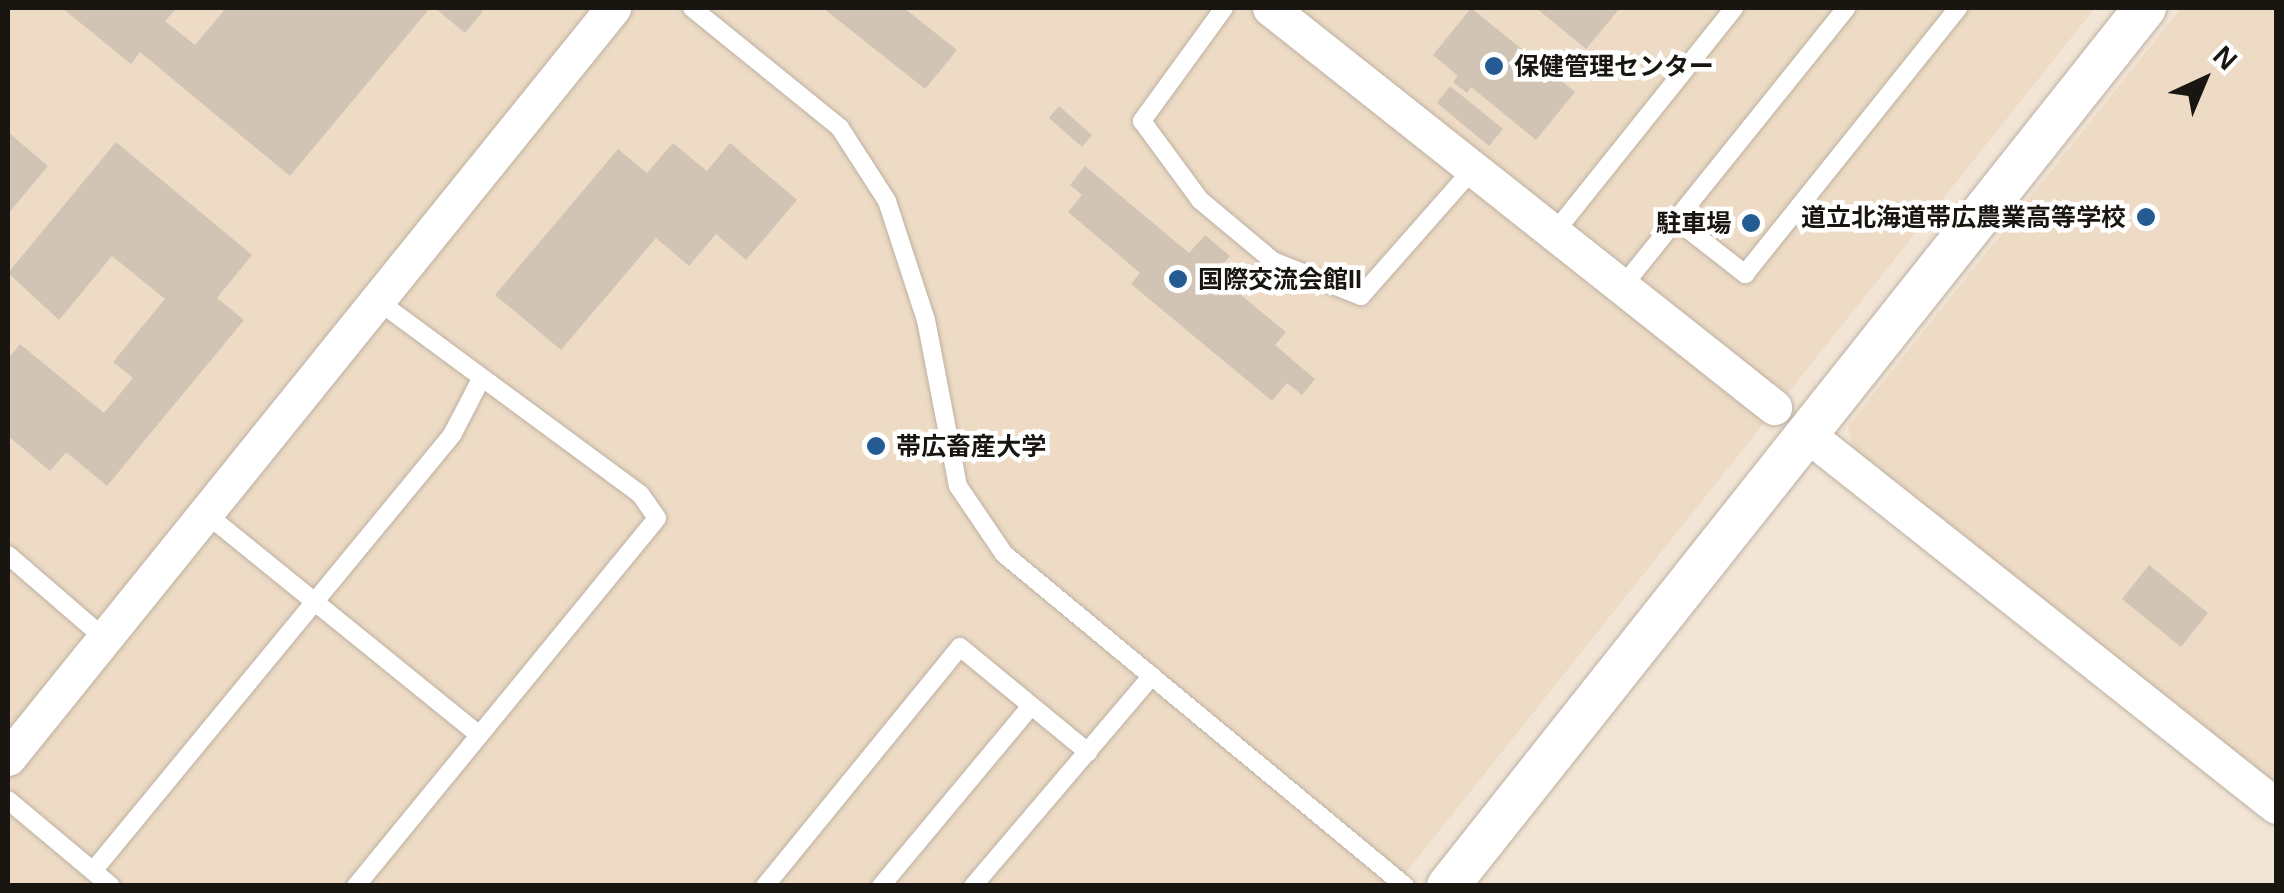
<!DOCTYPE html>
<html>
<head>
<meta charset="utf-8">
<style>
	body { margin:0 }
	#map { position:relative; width:2284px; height:893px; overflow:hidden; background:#f2e5d6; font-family:Arial,"Noto Sans JP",sans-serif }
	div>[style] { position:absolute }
	.built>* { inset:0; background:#eddbc5 }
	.building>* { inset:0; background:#d1c4b5 }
	.roads { filter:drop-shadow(0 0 2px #bdb0a2) drop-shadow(0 0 2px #bdb0a2) }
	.service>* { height:18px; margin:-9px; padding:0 9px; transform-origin:9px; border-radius:9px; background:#fff }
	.minor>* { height:35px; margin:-17.5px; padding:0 17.5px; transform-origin:17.5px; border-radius:17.5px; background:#fff }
	.tertiary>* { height:42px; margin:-21px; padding:0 21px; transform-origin:21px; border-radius:21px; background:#fff }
	.dots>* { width:28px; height:28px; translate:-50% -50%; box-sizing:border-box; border:5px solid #fff; border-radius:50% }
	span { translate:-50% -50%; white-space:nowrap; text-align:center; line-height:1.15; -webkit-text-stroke:9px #fff; paint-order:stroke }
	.poi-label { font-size:25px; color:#191510; font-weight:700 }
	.left { translate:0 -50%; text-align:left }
	.right { translate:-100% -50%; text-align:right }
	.frame { position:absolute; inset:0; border:10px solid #191510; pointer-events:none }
	.north { position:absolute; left:2154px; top:30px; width:100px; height:100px; -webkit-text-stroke:8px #fff; paint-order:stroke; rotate:44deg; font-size:28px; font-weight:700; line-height:40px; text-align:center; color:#191510 }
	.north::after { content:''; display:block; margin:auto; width:35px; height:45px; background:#191510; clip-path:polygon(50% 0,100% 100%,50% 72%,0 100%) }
</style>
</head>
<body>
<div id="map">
	<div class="built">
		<div style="clip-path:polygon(8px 8px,2095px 8px,1395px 886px,8px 885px)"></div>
		<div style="clip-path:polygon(2181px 8px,2276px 8px,2276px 785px,1853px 450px,1848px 426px)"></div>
	</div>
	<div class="building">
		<div style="clip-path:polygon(62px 8px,177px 8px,165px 21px,195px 45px,226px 8px,430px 8px,290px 176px,140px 52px,131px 64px)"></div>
		<div style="clip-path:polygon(435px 8px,479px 8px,483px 11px,465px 33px)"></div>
		<div style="clip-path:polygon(823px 8px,904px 8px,957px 50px,925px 89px)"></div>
		<div style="clip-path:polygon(1471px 8px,1575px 92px,1536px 140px,1471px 87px,1467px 93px,1453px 82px,1458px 76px,1433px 55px)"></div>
		<div style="clip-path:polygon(1536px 8px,1620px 8px,1586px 49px)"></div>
		<div style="clip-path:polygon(1450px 86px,1503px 129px,1489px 146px,1437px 103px)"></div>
		<div style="clip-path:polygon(1059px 106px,1092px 135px,1082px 147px,1049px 118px)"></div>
		<div style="clip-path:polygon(8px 132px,48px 166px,8px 214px)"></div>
		<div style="clip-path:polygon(116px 142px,252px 255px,217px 298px,244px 320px,107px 486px,66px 452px,50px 471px,8px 436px,8px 359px,20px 344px,104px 413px,133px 378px,113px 362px,165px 299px,112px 256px,59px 320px,8px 273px)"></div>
		<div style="clip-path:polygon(673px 143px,707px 171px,730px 143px,797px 200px,746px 260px,716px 234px,689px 266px,656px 238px,561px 350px,495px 295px,618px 149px,647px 173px)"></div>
		<div style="clip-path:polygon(1085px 166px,1189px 253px,1205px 235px,1230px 256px,1215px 274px,1286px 332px,1275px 345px,1315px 379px,1302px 395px,1287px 383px,1272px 401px,1131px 284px,1140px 273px,1068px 212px,1082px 195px,1070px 185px)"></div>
		<div style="clip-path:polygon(2149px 565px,2208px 613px,2181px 647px,2122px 599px)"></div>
	</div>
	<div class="roads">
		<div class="service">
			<div style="left:692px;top:8px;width:191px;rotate:39deg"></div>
			<div style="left:840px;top:128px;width:87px;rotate:57.2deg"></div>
			<div style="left:887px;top:201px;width:125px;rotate:71.9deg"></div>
			<div style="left:926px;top:320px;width:169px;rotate:79.1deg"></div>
			<div style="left:958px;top:486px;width:82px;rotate:55.9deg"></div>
			<div style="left:1004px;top:554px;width:521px;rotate:39.62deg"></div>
			<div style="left:1224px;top:8px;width:140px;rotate:126deg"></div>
			<div style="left:1142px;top:121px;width:98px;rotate:53.7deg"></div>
			<div style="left:1200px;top:200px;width:95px;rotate:39.9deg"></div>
			<div style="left:1273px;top:261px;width:95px;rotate:21.7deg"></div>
			<div style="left:1361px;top:296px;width:169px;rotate:-48.6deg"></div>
			<div style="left:1676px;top:220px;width:88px;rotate:38deg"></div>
			<div style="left:1745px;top:274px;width:341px;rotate:-51.3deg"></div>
			<div style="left:1554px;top:233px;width:288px;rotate:-51.3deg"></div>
			<div style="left:1622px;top:287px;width:358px;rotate:-51.2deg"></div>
			<div style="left:205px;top:513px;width:353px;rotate:39deg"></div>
			<div style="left:8px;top:555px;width:127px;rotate:40.8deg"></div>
			<div style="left:8px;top:800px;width:134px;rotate:39.9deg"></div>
			<div style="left:93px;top:871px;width:565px;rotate:-50.53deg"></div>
			<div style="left:452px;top:435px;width:63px;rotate:-62.6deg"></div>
			<div style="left:356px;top:886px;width:475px;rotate:-50.7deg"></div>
			<div style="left:657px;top:518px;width:29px;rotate:-125deg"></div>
			<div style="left:640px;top:494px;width:327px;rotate:-143.6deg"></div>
			<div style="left:765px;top:886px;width:308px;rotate:-50.8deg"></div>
			<div style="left:960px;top:647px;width:166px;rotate:39.4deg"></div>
			<div style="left:881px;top:886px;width:234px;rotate:-50.2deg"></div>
			<div style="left:973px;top:886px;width:276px;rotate:-49.6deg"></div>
		</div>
		<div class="minor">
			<div style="left:1270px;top:8px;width:643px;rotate:38.37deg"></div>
			<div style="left:1808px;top:435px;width:597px;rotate:38.41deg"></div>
			<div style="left:8px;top:758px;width:964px;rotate:-51.11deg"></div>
		</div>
		<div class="tertiary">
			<div style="left:1448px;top:886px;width:1121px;rotate:-51.56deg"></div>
		</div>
	</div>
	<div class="dots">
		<div style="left:1494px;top:66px;background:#245b93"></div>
		<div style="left:2146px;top:217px;background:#245b93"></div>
		<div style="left:1751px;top:223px;background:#245b93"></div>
		<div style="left:1178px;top:279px;background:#245b93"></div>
		<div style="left:876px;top:446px;background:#245b93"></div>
	</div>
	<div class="poi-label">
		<span class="left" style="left:1514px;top:66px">保健管理センター</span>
		<span class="right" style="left:2126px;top:217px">道立北海道帯広農業高等学校</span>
		<span class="right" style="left:1731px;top:223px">駐車場</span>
		<span class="left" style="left:1198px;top:279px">国際交流会館II</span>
		<span class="left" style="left:896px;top:446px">帯広畜産大学</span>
	</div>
	<div class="frame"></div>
	<div class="north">N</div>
</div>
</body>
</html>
